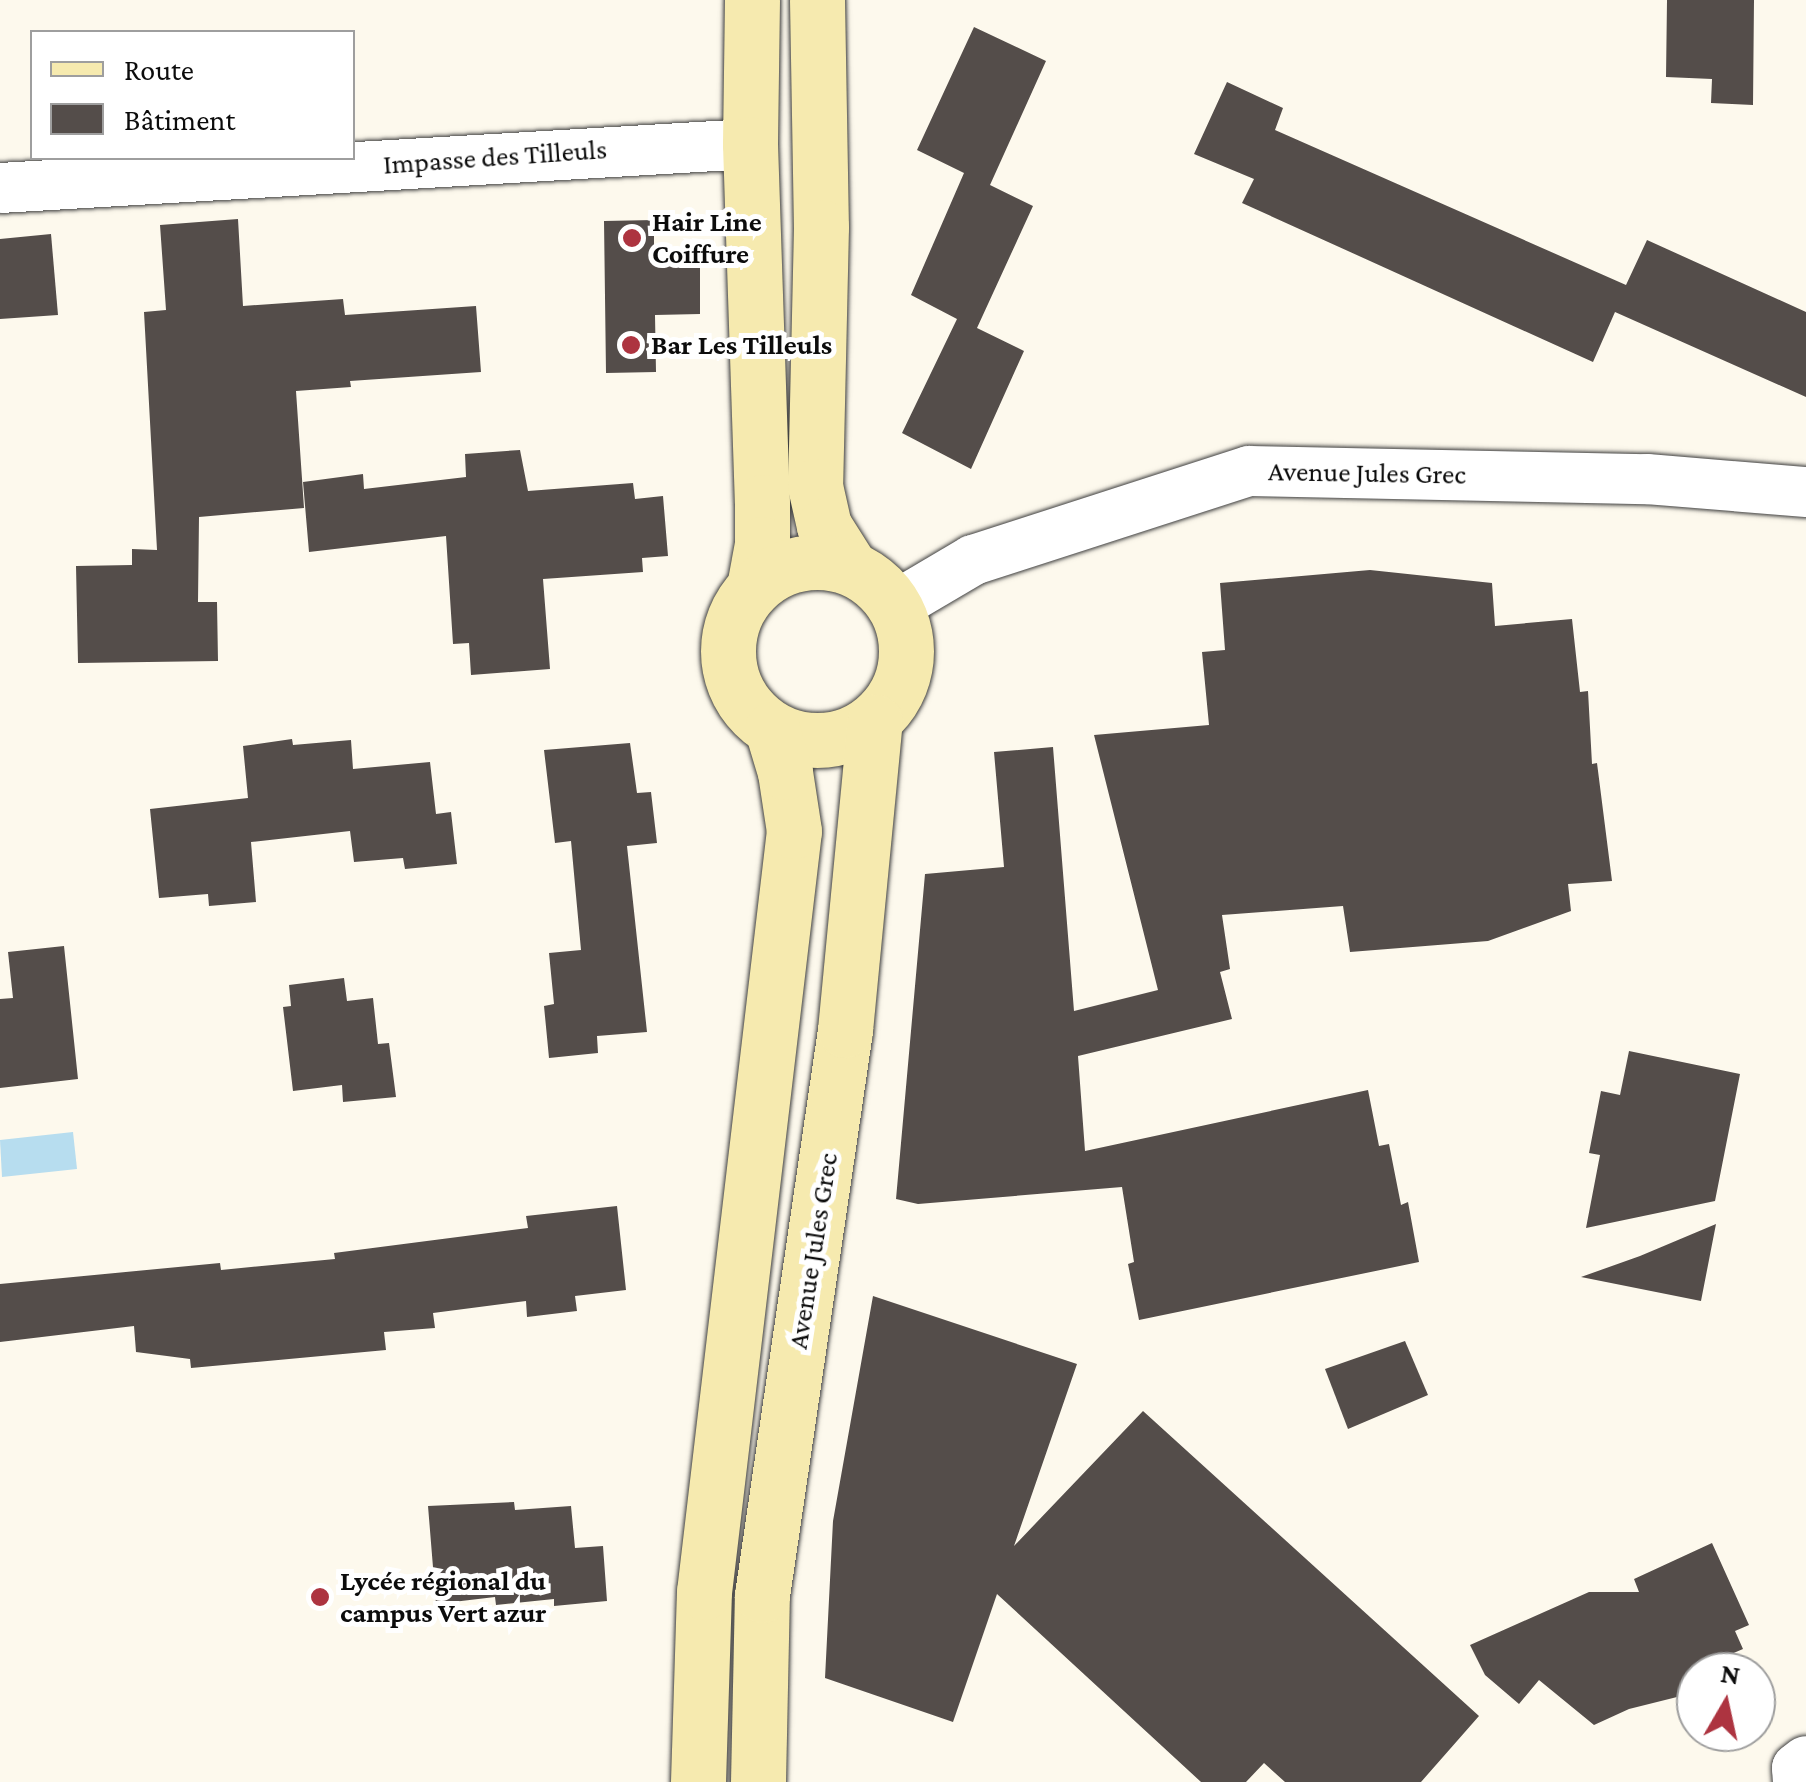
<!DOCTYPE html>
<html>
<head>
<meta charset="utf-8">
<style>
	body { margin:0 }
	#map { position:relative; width:1806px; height:1782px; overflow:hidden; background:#fdf9ed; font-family:"Crimson Pro",serif }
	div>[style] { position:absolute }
	.water>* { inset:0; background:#b7ddef }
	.building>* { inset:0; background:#544d4a }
	.roads { filter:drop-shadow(0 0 2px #3f3f3f) drop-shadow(0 0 2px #3f3f3f) }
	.street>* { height:50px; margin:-25px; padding:0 25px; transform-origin:25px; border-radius:25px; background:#fff }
	.secondary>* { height:55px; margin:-27.5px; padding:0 27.5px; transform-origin:27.5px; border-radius:27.5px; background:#f6eaaf }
	.secondary>.ring { margin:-27.5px; padding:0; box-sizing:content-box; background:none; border:55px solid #f6eaaf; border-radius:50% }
	.dots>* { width:28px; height:28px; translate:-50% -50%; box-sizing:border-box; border:5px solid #fff; border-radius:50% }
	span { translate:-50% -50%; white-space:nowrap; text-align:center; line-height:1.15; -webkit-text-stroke:10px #fff; paint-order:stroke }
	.street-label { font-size:28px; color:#0c0c0c }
	.poi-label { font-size:28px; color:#0c0c0c; font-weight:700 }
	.left { translate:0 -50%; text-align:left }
	.legend { position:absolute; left:30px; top:30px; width:325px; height:130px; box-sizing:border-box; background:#fff; border:2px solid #9e9e9e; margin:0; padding:12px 18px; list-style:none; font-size:30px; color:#0c0c0c }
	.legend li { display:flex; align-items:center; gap:20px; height:50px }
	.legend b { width:50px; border:2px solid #9e9e9e }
	.north { position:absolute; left:1676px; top:1652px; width:100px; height:100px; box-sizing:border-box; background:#fff; border:2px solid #9e9e9e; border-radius:50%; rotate:9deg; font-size:28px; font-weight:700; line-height:40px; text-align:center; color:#0c0c0c }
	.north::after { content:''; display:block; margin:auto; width:35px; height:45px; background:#ad3440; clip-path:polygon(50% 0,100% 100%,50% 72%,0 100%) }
</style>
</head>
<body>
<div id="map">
	<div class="water">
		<div style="clip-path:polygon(73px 1132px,77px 1169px,2px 1177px,0 1140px)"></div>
	</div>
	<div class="building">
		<div style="clip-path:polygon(1667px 0,1754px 0,1753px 105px,1711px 103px,1712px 79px,1666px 77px)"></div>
		<div style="clip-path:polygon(974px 27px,1046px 61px,990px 185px,1033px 206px,977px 328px,1024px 351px,971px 469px,902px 433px,957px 319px,911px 295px,964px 173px,917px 150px)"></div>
		<div style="clip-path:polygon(1227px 82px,1283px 108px,1275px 130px,1626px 285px,1647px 240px,1806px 312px,1806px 397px,1615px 312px,1593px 362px,1242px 203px,1254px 179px,1194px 154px)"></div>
		<div style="clip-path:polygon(238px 219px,243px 306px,343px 299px,345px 315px,476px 306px,481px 372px,350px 381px,351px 387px,296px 391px,304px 508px,199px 517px,198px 602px,217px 602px,218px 661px,78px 663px,76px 566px,132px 565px,132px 549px,157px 550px,144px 312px,166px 310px,160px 225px)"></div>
		<div style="clip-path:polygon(654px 220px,654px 259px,700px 258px,700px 314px,655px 315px,656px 372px,606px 373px,604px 221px)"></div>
		<div style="clip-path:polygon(51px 234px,58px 315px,0 319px,0 239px)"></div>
		<div style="clip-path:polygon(520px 450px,528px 491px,633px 483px,635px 499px,663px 496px,668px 556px,642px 558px,643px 572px,543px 579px,550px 669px,471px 675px,469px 643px,453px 644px,446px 536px,309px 552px,303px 482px,363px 474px,364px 489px,466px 477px,465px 454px)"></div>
		<div style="clip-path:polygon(1370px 570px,1492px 583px,1495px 626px,1572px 619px,1580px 692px,1588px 691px,1592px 764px,1597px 763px,1612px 881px,1568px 884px,1571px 911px,1488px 941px,1350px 952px,1343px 906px,1222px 915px,1230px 969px,1220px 972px,1232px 1019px,1078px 1056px,1085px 1151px,1368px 1090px,1379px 1146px,1389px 1144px,1401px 1205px,1408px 1202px,1419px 1262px,1139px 1320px,1128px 1264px,1134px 1262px,1122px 1187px,918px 1204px,896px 1199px,925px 874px,1004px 867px,994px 752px,1053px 747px,1074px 1011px,1158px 990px,1094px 735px,1209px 725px,1202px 652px,1225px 650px,1220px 583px)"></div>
		<div style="clip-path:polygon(292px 739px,293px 745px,351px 740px,353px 769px,430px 762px,436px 814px,451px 812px,457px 864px,405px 869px,403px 858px,354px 862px,350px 831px,251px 842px,256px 902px,209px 906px,208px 894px,159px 898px,150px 809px,248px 798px,243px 746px)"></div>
		<div style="clip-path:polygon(630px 743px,637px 793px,651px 792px,657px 843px,627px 846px,647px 1032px,597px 1036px,598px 1053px,549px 1058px,544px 1006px,554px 1004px,549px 953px,581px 950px,571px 841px,555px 843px,544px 750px)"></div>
		<div style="clip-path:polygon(64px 946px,78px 1079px,0 1088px,0 999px,13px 998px,8px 952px)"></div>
		<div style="clip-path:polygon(344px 978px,347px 1001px,373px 998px,378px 1044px,389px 1043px,396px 1097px,343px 1102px,342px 1085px,293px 1091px,283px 1007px,291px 1006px,289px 985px)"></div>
		<div style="clip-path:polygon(1629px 1051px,1740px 1074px,1715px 1201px,1586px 1228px,1600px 1155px,1589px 1153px,1601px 1091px,1620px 1095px)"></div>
		<div style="clip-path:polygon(617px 1206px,626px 1290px,575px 1296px,577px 1311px,527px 1317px,526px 1301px,433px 1313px,435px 1328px,384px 1332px,386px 1350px,191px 1368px,190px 1359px,136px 1352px,134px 1326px,0 1342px,0 1284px,220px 1263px,221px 1270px,335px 1259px,334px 1253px,528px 1228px,526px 1216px)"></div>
		<div style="clip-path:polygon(1716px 1224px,1701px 1301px,1581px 1277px,1640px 1256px)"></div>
		<div style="clip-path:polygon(873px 1296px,1077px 1364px,1014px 1546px,1143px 1411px,1479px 1716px,1421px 1782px,1285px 1782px,1264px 1763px,1246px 1782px,1201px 1782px,997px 1594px,953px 1722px,825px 1678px,833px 1521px)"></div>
		<div style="clip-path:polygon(1405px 1341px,1428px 1395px,1348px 1429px,1325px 1369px)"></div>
		<div style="clip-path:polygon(514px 1502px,515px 1510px,571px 1506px,575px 1548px,603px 1546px,607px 1601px,554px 1606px,554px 1599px,496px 1605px,495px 1597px,436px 1604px,428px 1506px)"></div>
		<div style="clip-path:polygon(1712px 1543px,1749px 1625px,1735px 1631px,1743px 1649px,1696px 1669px,1696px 1683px,1677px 1697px,1629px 1709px,1594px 1725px,1539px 1680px,1519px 1704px,1485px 1675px,1470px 1645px,1589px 1592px,1639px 1592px,1634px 1579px)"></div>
	</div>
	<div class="roads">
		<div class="street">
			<div style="left:0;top:188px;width:751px;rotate:-3.36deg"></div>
			<div style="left:895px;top:606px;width:91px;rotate:-30.5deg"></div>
			<div style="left:973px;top:560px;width:290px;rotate:-17.9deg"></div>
			<div style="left:1249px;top:471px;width:398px;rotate:1.2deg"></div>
			<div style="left:1647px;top:479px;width:160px;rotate:4.7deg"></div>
			<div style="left:1798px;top:1782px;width:14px;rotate:-94deg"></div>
			<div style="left:1797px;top:1768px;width:11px;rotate:-38deg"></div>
		</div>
		<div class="secondary">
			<div style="left:752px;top:0;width:144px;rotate:90.8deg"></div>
			<div style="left:750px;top:144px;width:358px;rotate:88.1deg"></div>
			<div style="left:762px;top:502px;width:42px;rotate:90deg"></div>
			<div style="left:762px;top:544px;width:44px;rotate:100.5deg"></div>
			<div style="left:817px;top:0;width:227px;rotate:89deg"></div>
			<div style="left:821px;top:227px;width:259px;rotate:91.3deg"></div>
			<div style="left:815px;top:486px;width:41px;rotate:77.3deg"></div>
			<div style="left:824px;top:526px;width:49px;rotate:57.6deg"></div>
			<div class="ring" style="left:728px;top:562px;width:123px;height:123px"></div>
			<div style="left:698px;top:1782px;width:190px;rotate:-88.2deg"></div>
			<div style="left:704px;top:1592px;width:766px;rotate:-83.26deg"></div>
			<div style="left:794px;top:831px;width:60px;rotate:-98.7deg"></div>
			<div style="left:785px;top:772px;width:45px;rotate:-106.8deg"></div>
			<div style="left:758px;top:1782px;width:187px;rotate:-88.8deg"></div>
			<div style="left:762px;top:1595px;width:571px;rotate:-81.64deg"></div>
			<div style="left:845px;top:1030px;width:310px;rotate:-84.5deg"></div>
		</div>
	</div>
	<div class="dots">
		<div style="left:632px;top:238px;background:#ad3440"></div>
		<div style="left:631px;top:345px;background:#ad3440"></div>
		<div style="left:320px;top:1597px;background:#ad3440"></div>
	</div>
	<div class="street-label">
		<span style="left:495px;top:157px;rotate:-4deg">Impasse des Tilleuls</span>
		<span style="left:1367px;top:473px;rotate:1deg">Avenue Jules Grec</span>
		<span style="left:813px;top:1251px;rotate:-81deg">Avenue Jules Grec</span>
	</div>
	<div class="poi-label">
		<span class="left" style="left:652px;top:238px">Hair Line<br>Coiffure</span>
		<span class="left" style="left:651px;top:345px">Bar Les Tilleuls</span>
		<span class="left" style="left:340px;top:1597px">Lycée régional du<br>campus Vert azur</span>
	</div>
	<ul class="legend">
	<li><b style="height:12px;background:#f6eaaf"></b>Route</li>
	<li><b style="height:28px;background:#544d4a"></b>Bâtiment</li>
	</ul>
	<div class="north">N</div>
</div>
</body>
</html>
